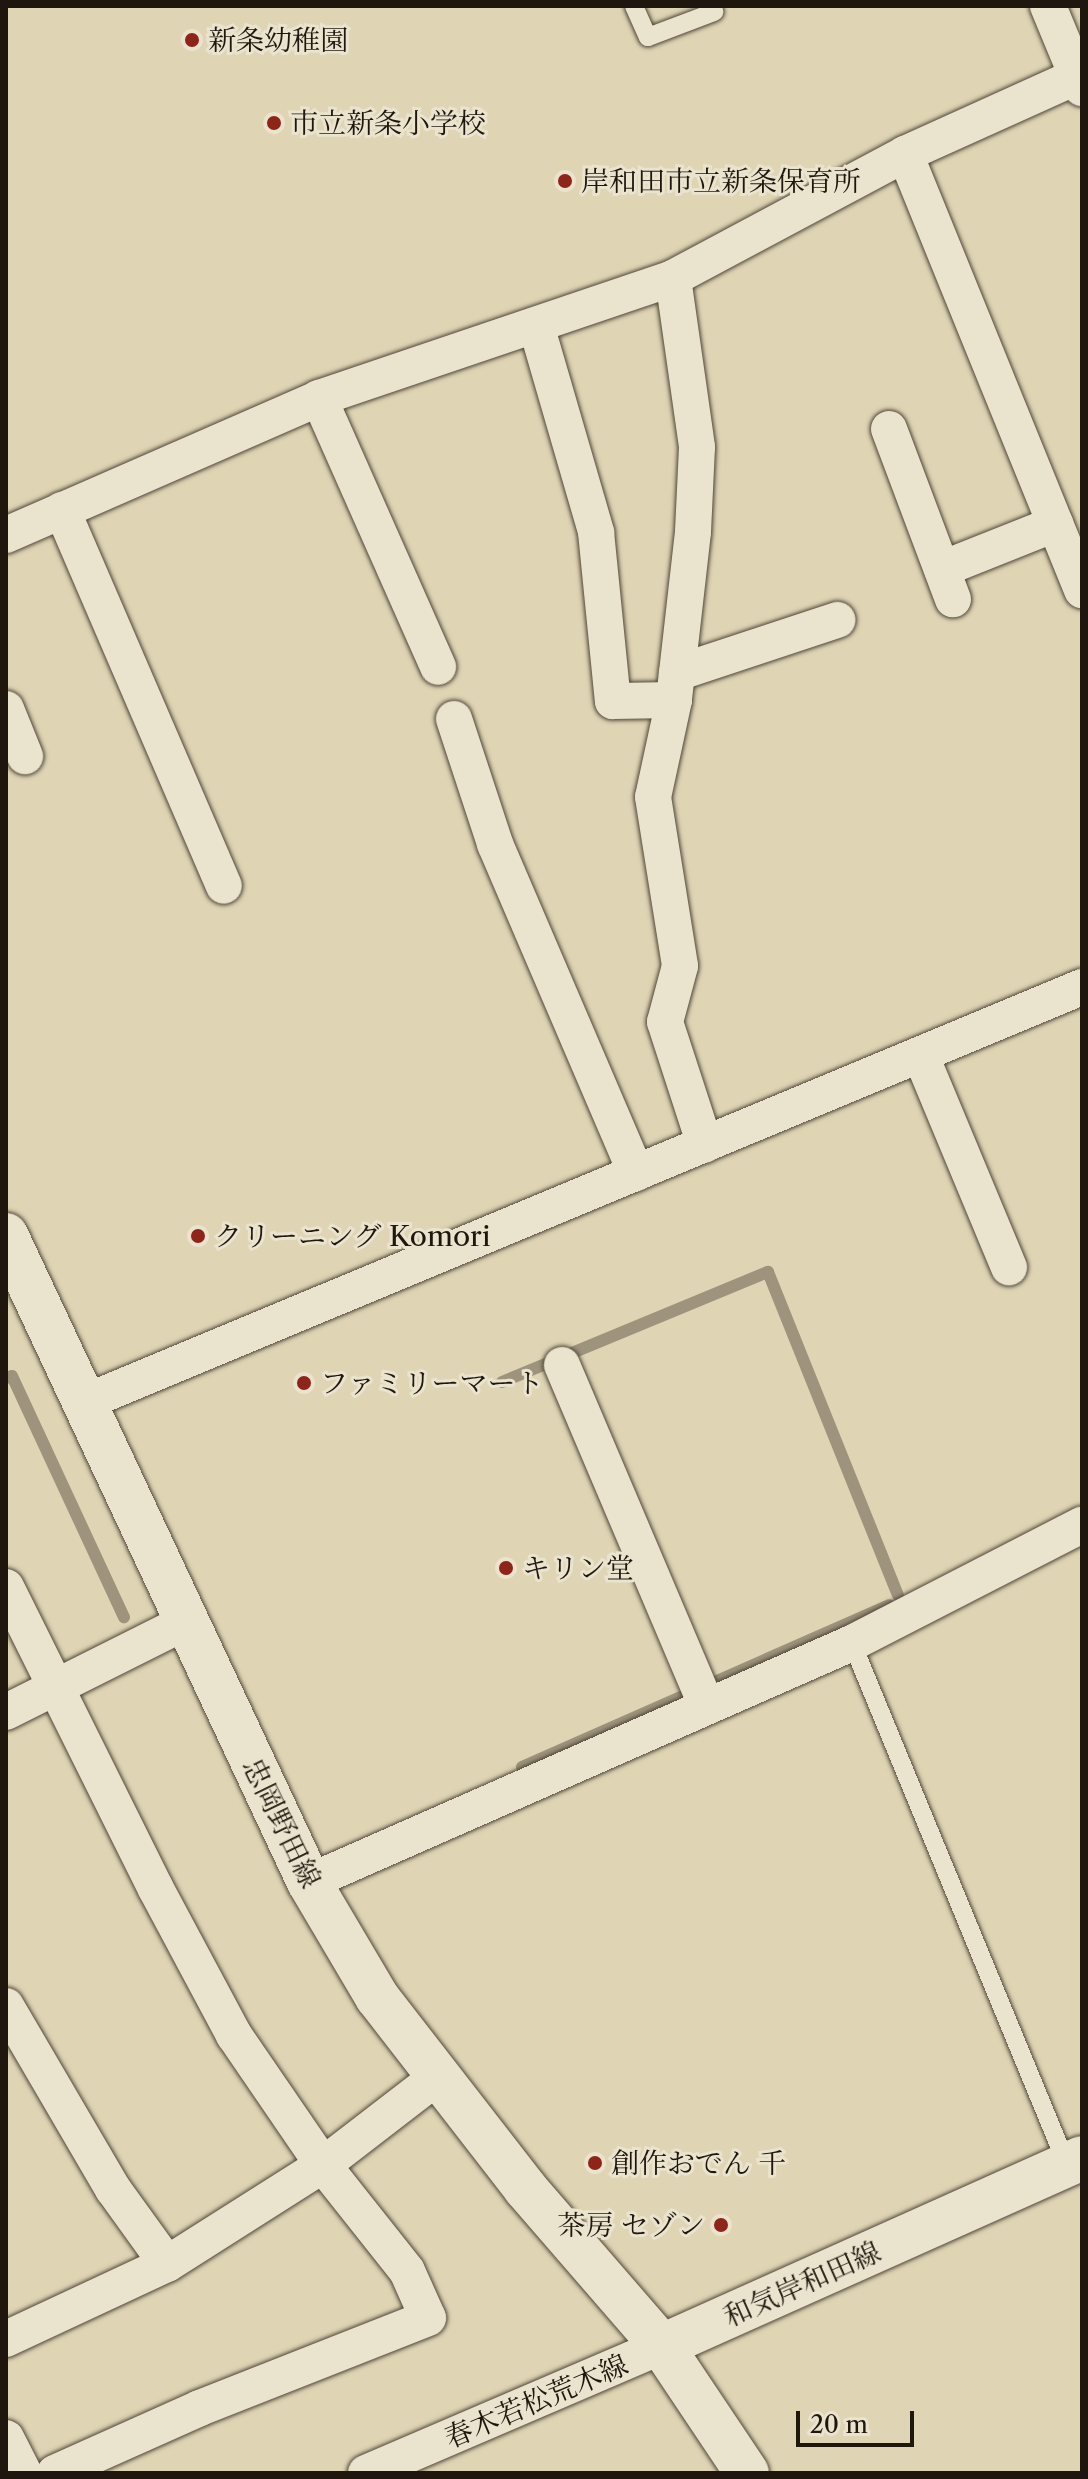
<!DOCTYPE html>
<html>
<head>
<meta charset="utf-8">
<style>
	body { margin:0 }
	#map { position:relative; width:1088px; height:2479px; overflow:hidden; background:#dfd4b4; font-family:"Libre Caslon Text","Noto Serif JP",serif }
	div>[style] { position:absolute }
	.stream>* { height:12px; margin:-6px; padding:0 6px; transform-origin:6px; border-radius:6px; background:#9e937c }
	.roads { filter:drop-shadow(0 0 2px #4f4638) drop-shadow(0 0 2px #4f4638) }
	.service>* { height:18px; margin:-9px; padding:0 9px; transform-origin:9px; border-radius:9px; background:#eae3ce }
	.minor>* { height:36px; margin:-18px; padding:0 18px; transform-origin:18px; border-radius:18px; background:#eae3ce }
	.tertiary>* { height:44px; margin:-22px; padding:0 22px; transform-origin:22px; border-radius:22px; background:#eae3ce }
	.secondary>* { height:44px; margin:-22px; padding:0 22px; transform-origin:22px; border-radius:22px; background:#eae3ce }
	.dots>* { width:22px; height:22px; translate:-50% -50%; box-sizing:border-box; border:4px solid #eae3ce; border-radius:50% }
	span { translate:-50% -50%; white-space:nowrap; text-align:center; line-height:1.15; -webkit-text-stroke:6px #eae3ce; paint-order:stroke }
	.poi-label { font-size:28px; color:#1f160e }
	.left { translate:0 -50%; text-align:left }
	.right { translate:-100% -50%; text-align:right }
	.street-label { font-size:28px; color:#1f160e }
	.frame { position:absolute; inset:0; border:8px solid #1f160e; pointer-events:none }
	.scale { position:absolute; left:796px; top:2411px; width:118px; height:36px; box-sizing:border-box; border:4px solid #1f160e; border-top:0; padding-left:10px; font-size:24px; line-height:28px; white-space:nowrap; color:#1f160e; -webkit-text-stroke:6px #eae3ce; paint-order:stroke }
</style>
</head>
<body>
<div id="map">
	<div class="stream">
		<div style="left:6px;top:1378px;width:6px;rotate:-18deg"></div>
		<div style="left:12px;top:1376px;width:266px;rotate:65.1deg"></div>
		<div style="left:502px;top:1382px;width:288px;rotate:-22.5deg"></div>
		<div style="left:768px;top:1272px;width:348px;rotate:68.1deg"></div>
		<div style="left:522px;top:1767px;width:401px;rotate:-23.8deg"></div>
	</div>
	<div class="roads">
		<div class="service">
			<div style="left:634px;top:6px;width:34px;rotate:66deg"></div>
			<div style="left:648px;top:37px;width:71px;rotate:-20.7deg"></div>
			<div style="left:852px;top:1643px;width:565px;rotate:67.61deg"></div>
		</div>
		<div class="minor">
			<div style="left:1048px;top:6px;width:89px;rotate:67.5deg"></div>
			<div style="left:905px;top:154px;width:471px;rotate:67.9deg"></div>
			<div style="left:673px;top:278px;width:171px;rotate:81.9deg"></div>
			<div style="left:697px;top:447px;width:85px;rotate:92.7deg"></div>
			<div style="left:693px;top:532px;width:169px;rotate:96.5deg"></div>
			<div style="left:674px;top:700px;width:99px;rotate:102.2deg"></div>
			<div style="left:653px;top:797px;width:171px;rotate:80.9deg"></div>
			<div style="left:680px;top:966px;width:58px;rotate:105deg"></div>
			<div style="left:665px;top:1022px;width:129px;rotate:72deg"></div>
			<div style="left:536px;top:325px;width:216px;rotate:73.8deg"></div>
			<div style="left:596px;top:532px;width:170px;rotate:84.3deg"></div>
			<div style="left:613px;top:701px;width:61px;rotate:-0.9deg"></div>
			<div style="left:319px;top:398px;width:294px;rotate:66.1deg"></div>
			<div style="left:889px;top:429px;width:182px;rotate:69.4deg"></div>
			<div style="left:62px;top:510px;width:409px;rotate:66.7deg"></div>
			<div style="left:6px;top:535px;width:342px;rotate:-23.6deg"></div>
			<div style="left:319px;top:398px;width:374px;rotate:-18.7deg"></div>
			<div style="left:673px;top:278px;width:263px;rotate:-28.1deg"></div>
			<div style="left:905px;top:154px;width:194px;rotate:-24.3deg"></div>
			<div style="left:942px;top:569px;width:122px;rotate:-21.7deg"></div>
			<div style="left:677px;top:673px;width:169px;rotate:-18.3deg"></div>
			<div style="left:6px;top:709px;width:51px;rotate:68deg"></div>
			<div style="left:454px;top:719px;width:132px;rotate:71.8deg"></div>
			<div style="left:495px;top:844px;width:358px;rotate:66.8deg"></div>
			<div style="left:921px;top:1056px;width:229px;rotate:67.4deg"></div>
			<div style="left:562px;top:1365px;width:369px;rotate:67deg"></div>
			<div style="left:83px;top:1403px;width:1082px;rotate:-22.61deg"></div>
			<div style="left:6px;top:1587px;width:337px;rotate:63.6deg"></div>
			<div style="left:156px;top:1889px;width:166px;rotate:61.9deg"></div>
			<div style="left:234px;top:2035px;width:158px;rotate:55.6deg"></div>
			<div style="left:323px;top:2165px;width:135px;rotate:51.6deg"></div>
			<div style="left:407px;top:2271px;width:51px;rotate:65.9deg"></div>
			<div style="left:428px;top:2318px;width:245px;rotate:158.5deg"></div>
			<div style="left:200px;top:2408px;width:159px;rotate:155.9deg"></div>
			<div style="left:6px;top:1712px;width:201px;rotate:-26.6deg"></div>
			<div style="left:309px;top:1882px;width:593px;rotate:-23.76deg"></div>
			<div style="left:852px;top:1643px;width:259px;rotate:-27.2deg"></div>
			<div style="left:6px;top:2006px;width:212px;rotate:59.7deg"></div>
			<div style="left:113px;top:2189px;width:92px;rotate:54.2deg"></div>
			<div style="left:6px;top:2339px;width:178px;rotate:-25deg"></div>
			<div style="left:167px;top:2264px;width:185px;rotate:-32.4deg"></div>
			<div style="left:323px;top:2165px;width:143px;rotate:-37.6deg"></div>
			<div style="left:6px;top:2438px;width:39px;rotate:63deg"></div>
			<div style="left:366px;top:2473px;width:322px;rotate:-23.2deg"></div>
		</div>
		<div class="tertiary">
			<div style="left:6px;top:1235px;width:714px;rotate:64.91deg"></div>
			<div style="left:309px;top:1882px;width:134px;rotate:59.4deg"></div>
			<div style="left:377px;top:1997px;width:242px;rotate:52.2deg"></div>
			<div style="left:525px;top:2188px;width:209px;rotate:49.1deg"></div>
		</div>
		<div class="secondary">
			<div style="left:747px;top:2473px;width:153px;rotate:-123.8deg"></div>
			<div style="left:662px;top:2346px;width:460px;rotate:-24.1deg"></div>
		</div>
	</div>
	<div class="dots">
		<div style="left:192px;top:40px;background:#8f2418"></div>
		<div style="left:274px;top:123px;background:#8f2418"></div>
		<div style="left:565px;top:181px;background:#8f2418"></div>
		<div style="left:198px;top:1236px;background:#8f2418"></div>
		<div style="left:304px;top:1383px;background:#8f2418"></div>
		<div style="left:506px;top:1568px;background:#8f2418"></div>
		<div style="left:595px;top:2163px;background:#8f2418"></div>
		<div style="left:721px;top:2225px;background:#8f2418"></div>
	</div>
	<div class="poi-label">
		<span class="left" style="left:208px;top:40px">新条幼稚園</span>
		<span class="left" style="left:290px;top:123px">市立新条小学校</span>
		<span class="left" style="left:581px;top:181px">岸和田市立新条保育所</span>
		<span class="left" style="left:214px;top:1236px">クリーニング Komori</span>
		<span class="left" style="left:320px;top:1383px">ファミリーマート</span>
		<span class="left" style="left:522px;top:1568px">キリン堂</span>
		<span class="left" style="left:611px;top:2163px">創作おでん 千</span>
		<span class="right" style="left:705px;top:2225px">茶房 セゾン</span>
	</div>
	<div class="street-label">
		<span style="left:282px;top:1823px;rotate:64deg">忠岡野田線</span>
		<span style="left:802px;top:2284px;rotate:-24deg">和気岸和田線</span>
		<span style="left:536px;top:2401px;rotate:-23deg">春木若松荒木線</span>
	</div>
	<div class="frame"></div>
	<div class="scale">20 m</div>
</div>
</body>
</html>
